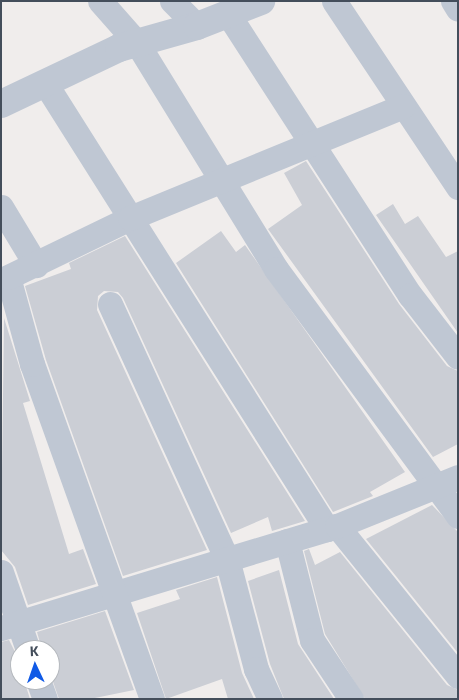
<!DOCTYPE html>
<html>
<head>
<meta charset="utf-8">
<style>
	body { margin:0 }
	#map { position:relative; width:459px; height:700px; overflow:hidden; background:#f0edec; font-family:"Exo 2",sans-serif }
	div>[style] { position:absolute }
	.building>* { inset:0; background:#cbced5 }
	.minor>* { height:25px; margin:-12.5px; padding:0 12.5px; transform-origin:12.5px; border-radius:12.5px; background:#bfc7d3 }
	.tertiary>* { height:28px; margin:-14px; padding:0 14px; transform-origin:14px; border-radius:14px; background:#bfc7d3 }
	span { translate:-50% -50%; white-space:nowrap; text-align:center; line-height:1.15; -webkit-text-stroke:4px #fff; paint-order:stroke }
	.frame { position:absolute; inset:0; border:2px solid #444e5b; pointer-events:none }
	.north { position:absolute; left:10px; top:640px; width:50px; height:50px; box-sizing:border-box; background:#fff; border:1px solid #b4b8bd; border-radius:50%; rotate:357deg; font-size:14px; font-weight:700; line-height:20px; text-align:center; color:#444e5b }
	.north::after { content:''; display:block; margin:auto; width:18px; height:22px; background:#105ae6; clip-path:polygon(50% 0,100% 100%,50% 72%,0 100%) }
</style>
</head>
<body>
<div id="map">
	<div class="building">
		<div style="clip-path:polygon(306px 161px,399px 304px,447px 366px,458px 371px,458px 444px,433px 457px,268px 229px,302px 205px,284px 173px)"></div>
		<div style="clip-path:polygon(393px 204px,405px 224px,418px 216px,446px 257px,458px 251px,458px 333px,376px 215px)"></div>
		<div style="clip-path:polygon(221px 231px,236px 252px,245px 245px,405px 472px,370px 492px,373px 496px,333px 512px,176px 263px)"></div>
		<div style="clip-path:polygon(125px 236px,305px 521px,272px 531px,268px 517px,231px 533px,123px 298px,118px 292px,104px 291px,98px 296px,97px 310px,207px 550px,123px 576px,46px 360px,25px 286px,71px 269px,69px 263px)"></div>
		<div style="clip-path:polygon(4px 318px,30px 401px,23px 403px,69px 554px,83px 549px,96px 584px,28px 605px,15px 567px,1px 550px)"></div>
		<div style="clip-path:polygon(432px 505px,458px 532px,458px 653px,366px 539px)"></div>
		<div style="clip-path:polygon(309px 549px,315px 565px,340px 552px,447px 685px,458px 690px,458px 699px,365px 699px,325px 634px,304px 551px)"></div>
		<div style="clip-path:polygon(279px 570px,298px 644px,334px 699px,284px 699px,270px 664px,248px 581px)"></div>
		<div style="clip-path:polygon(217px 577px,242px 673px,254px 699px,228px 699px,222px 679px,166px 699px,137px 613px,180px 599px,176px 590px)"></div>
		<div style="clip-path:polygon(105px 611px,134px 690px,90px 699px,59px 699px,50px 673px,50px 650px,42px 650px,37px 632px)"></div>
		<div style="clip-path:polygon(9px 640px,20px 662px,20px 680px,24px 680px,30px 699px,1px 699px,1px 642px)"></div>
	</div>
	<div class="minor">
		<div style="left:100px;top:1px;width:56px;rotate:48.6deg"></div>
		<div style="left:137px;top:43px;width:265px;rotate:58.4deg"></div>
		<div style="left:276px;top:269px;width:307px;rotate:53.6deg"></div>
		<div style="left:172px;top:1px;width:35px;rotate:45deg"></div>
		<div style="left:334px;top:1px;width:224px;rotate:56.3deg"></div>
		<div style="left:453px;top:1px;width:9px;rotate:58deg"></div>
		<div style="left:228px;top:14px;width:335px;rotate:57.1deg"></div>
		<div style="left:410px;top:295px;width:78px;rotate:52.3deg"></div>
		<div style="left:45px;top:83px;width:528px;rotate:57.7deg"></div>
		<div style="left:1px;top:207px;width:68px;rotate:58.9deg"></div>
		<div style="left:110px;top:304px;width:281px;rotate:65.4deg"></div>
		<div style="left:227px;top:559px;width:114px;rotate:75.2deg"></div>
		<div style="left:256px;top:669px;width:33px;rotate:65deg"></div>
		<div style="left:337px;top:526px;width:193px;rotate:51.1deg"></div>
		<div style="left:287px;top:541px;width:102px;rotate:75.8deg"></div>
		<div style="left:312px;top:640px;width:71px;rotate:56.5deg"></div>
		<div style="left:1px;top:572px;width:83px;rotate:70.9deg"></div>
		<div style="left:1px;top:628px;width:351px;rotate:-16.9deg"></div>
		<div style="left:337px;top:526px;width:131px;rotate:-22deg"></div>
		<div style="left:38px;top:680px;width:20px;rotate:70deg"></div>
		<div style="left:152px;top:699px;width:356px;rotate:-109.7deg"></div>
		<div style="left:32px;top:364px;width:90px;rotate:-105.4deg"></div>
		<div style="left:8px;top:277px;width:136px;rotate:-25.8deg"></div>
		<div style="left:130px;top:218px;width:295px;rotate:-22.3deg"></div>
	</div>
	<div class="tertiary">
		<div style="left:1px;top:104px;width:131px;rotate:-25.4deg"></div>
		<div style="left:119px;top:48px;width:81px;rotate:-15.8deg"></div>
		<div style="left:197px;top:26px;width:69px;rotate:-21.3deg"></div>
	</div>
	<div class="frame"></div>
	<div class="north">K</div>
</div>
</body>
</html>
